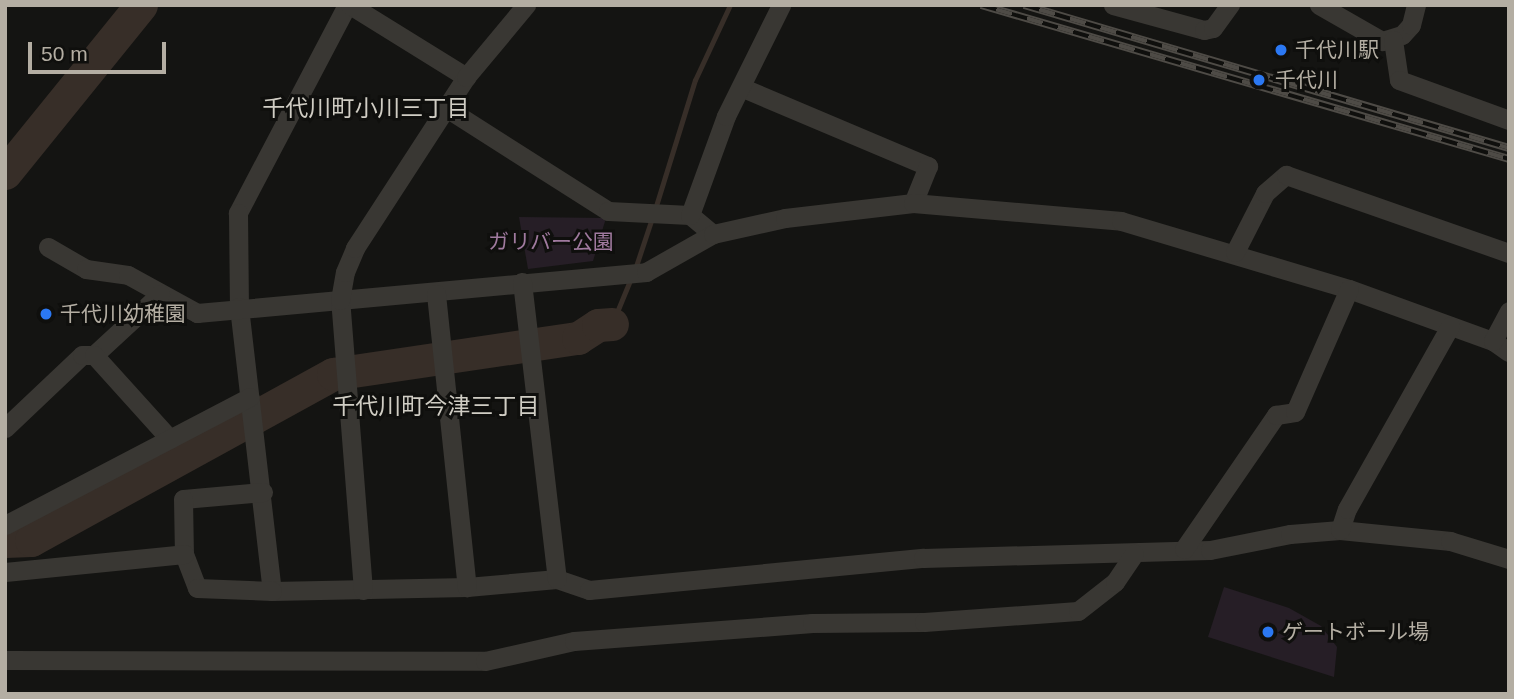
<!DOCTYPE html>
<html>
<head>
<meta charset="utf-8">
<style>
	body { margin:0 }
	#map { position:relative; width:1514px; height:699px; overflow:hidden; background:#141412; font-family:Arial,"Noto Sans JP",sans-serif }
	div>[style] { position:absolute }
	.green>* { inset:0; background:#261e26 }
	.stream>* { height:5px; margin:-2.5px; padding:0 2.5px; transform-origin:2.5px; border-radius:2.5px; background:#372e28 }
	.river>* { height:33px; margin:-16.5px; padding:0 16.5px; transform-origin:16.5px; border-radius:16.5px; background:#372e28 }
	.minor>* { height:19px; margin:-9.5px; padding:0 9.5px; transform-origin:9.5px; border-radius:9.5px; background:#393733 }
	.rail>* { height:8px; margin-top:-4px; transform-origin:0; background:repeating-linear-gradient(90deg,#0f0f0d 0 16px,#4e4b46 0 32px); box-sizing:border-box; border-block:2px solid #4e4b46 }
	.dots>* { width:19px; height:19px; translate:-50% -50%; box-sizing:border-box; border:4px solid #0f0f0d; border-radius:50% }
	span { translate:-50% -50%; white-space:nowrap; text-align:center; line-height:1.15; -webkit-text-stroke:6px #0f0f0d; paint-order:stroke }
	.poi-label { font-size:21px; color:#b4aea3 }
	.left { translate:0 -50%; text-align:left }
	.park-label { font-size:21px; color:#a07a9f }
	.neighbourhood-label { font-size:23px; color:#d0cdc4 }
	.frame { position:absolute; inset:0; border:7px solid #b4aea3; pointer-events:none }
	.scale { position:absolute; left:28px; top:42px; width:138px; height:32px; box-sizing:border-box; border:4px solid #b4aea3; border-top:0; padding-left:9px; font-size:21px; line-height:24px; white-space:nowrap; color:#b4aea3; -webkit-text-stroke:5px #0f0f0d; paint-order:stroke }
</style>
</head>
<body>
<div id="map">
	<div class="green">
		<div style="clip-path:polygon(519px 217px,606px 218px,593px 261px,528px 269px)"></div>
		<div style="clip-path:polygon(1224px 587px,1289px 608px,1321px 626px,1337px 647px,1334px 677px,1208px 637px)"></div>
	</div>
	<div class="stream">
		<div style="left:655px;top:209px;width:135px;rotate:-72.8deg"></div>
		<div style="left:695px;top:80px;width:83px;rotate:-65deg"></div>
		<div style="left:635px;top:269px;width:54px;rotate:-71.6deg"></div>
		<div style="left:612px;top:324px;width:50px;rotate:-67.6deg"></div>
	</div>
	<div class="river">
		<div style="left:5px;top:173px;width:216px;rotate:-51deg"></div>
		<div style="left:5px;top:541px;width:26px;rotate:-2deg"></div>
		<div style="left:31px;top:540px;width:345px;rotate:-28.8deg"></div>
		<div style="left:333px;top:374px;width:248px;rotate:-8.4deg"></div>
		<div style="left:578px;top:338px;width:24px;rotate:-33deg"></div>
		<div style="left:598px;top:325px;width:14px;rotate:-4deg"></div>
	</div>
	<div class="minor">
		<div style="left:347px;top:5px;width:235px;rotate:117.7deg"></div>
		<div style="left:238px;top:213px;width:94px;rotate:89.4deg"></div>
		<div style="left:239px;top:307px;width:286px;rotate:83.4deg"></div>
		<div style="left:272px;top:591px;width:195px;rotate:-1.2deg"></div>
		<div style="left:467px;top:587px;width:90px;rotate:-5.1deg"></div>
		<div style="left:557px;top:579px;width:34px;rotate:19deg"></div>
		<div style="left:589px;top:590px;width:336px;rotate:-5.5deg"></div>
		<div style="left:923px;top:558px;width:287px;rotate:-1.6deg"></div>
		<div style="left:1210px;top:550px;width:82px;rotate:-11.3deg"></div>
		<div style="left:1290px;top:534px;width:50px;rotate:-4.6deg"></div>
		<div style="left:1340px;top:530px;width:111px;rotate:5.7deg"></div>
		<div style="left:1450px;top:541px;width:62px;rotate:17deg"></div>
		<div style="left:350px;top:5px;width:137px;rotate:31.8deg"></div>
		<div style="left:1113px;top:5px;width:94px;rotate:15.4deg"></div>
		<div style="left:1204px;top:30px;width:9px;rotate:-13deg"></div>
		<div style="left:1213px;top:28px;width:29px;rotate:-54deg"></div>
		<div style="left:1319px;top:5px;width:73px;rotate:29.7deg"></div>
		<div style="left:1382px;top:41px;width:21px;rotate:-17deg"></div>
		<div style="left:1402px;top:35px;width:13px;rotate:-48deg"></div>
		<div style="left:1411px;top:25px;width:21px;rotate:-76deg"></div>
		<div style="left:1393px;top:40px;width:40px;rotate:81.5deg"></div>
		<div style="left:1399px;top:80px;width:117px;rotate:20deg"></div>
		<div style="left:743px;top:88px;width:201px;rotate:22.9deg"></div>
		<div style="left:928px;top:166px;width:40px;rotate:112deg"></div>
		<div style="left:448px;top:109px;width:190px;rotate:32.5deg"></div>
		<div style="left:608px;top:211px;width:82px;rotate:2.8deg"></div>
		<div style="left:690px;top:215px;width:30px;rotate:40deg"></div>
		<div style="left:690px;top:215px;width:105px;rotate:-70deg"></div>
		<div style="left:726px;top:116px;width:124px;rotate:-63.6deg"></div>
		<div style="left:48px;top:247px;width:44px;rotate:30.1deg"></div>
		<div style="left:86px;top:269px;width:42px;rotate:8.1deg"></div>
		<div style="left:128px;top:275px;width:79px;rotate:28.8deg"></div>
		<div style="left:197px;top:313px;width:451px;rotate:-5.2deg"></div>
		<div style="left:646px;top:272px;width:77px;rotate:-29.6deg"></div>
		<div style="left:713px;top:234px;width:74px;rotate:-12.5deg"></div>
		<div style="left:785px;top:218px;width:129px;rotate:-6.7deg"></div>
		<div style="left:913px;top:203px;width:209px;rotate:4.9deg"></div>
		<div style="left:1121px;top:221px;width:238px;rotate:16.6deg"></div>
		<div style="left:1349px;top:289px;width:153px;rotate:19.9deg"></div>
		<div style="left:1493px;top:341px;width:19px;rotate:35deg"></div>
		<div style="left:1235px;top:252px;width:66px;rotate:-63deg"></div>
		<div style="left:1265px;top:193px;width:28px;rotate:-41deg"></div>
		<div style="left:1286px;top:175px;width:236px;rotate:19.3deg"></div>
		<div style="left:522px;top:282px;width:299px;rotate:83.3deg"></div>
		<div style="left:436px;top:294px;width:295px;rotate:84deg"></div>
		<div style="left:1493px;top:341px;width:34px;rotate:-62deg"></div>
		<div style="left:94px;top:355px;width:90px;rotate:-42.7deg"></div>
		<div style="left:5px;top:428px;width:106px;rotate:-43.5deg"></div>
		<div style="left:82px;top:355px;width:12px"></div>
		<div style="left:94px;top:355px;width:113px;rotate:47.9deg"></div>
		<div style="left:263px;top:492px;width:80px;rotate:175deg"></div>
		<div style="left:183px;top:499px;width:55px;rotate:89deg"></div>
		<div style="left:184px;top:554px;width:36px;rotate:69deg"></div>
		<div style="left:197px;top:588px;width:75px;rotate:2.3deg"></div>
		<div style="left:5px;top:525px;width:276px;rotate:-27.6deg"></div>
		<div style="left:1340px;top:530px;width:22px;rotate:-72deg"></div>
		<div style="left:1347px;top:509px;width:210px;rotate:-60.6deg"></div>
		<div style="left:1184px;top:549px;width:163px;rotate:-55.5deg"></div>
		<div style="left:1276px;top:415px;width:19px;rotate:-9deg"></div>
		<div style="left:1295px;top:412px;width:134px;rotate:-66.3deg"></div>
		<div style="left:5px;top:572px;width:180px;rotate:-5.7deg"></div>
		<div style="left:363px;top:590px;width:291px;rotate:-94.5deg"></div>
		<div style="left:340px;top:300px;width:28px;rotate:-80deg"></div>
		<div style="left:345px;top:272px;width:26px;rotate:-67deg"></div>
		<div style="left:355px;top:248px;width:204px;rotate:-57deg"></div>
		<div style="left:466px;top:77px;width:94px;rotate:-50.2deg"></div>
		<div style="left:5px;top:660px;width:480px;rotate:0.1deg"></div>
		<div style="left:485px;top:661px;width:91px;rotate:-12.7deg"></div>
		<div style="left:574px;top:641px;width:239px;rotate:-4.3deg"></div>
		<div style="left:812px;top:623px;width:112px;rotate:-0.5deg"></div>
		<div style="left:924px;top:622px;width:154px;rotate:-4.1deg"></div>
		<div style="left:1078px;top:611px;width:47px;rotate:-38.1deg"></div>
		<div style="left:1115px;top:582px;width:34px;rotate:-56deg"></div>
	</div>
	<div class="rail">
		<div style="left:981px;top:5px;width:550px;rotate:16.26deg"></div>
		<div style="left:1024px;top:5px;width:506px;rotate:16.43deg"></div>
	</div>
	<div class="dots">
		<div style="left:1281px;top:50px;background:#2b78f3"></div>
		<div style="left:1259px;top:80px;background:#2b78f3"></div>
		<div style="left:46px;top:314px;background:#2b78f3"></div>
		<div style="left:1268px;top:632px;background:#2b78f3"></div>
	</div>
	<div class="poi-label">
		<span class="left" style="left:1295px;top:50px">千代川駅</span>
		<span class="left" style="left:1275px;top:80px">千代川</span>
		<span class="left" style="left:60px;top:314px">千代川幼稚園</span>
		<span class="left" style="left:1282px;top:632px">ゲートボール場</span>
	</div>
	<div class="park-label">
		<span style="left:551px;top:242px">ガリバー公園</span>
	</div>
	<div class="neighbourhood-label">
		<span style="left:366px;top:108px">千代川町小川三丁目</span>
		<span style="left:436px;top:406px">千代川町今津三丁目</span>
	</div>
	<div class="frame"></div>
	<div class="scale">50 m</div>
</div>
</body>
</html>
